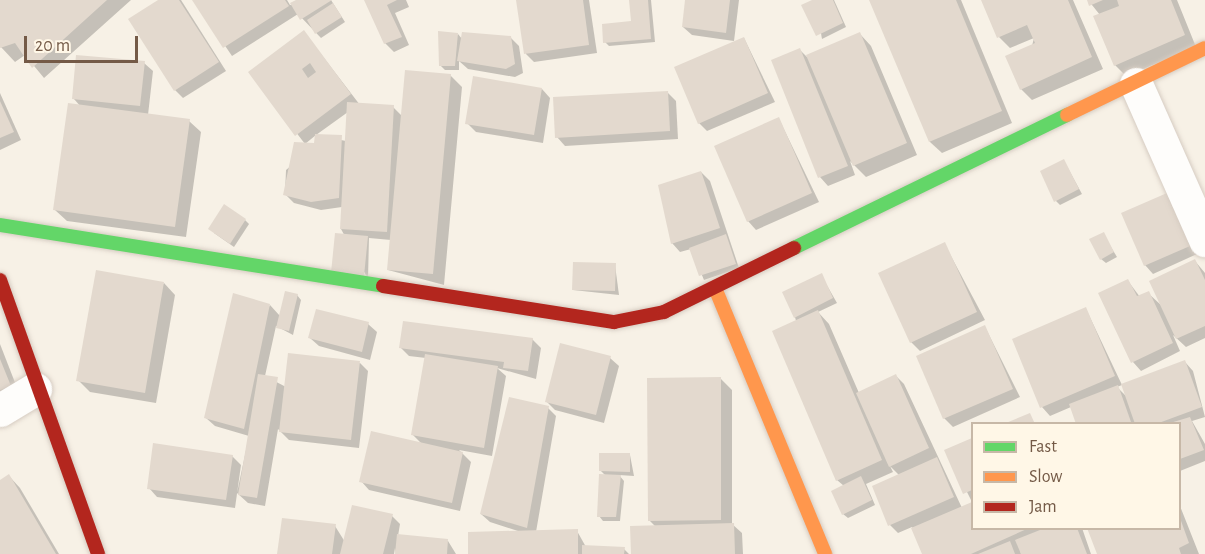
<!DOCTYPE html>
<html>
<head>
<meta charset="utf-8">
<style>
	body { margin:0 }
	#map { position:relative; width:1205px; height:554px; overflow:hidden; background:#f7f1e6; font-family:"Alegreya Sans",sans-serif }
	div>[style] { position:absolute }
	.shadow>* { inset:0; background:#0003 }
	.building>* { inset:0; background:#e3d9ce }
	.roads { filter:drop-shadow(0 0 2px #d6ccc2) drop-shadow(0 0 2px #d6ccc2) }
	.street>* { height:33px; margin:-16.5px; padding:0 16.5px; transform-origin:16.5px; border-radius:16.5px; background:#fefdfb }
	.fast>* { height:14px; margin:-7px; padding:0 7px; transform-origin:7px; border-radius:7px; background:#63d668 }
	.slow>* { height:14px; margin:-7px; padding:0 7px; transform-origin:7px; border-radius:7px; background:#ff974d }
	.jam>* { height:14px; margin:-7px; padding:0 7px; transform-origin:7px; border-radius:7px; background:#b3261e }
	span { translate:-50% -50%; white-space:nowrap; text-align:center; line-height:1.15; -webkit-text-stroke:5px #fff7e7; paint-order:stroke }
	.legend { position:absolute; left:971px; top:422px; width:210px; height:108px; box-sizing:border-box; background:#fff7e7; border:2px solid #c7b8a7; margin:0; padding:8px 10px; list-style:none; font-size:18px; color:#745a47 }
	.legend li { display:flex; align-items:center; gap:12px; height:30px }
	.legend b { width:30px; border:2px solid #c7b8a7 }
	.scale { position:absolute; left:24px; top:36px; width:114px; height:27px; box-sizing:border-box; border:3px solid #745a47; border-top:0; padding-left:8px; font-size:18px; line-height:21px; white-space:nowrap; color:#745a47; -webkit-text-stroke:4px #fff7e7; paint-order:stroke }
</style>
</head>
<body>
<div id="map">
	<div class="shadow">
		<div style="clip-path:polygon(0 0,131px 0,44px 78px,25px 55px,15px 62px,0 46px)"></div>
		<div style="clip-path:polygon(161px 0,181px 0,226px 71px,183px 98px,175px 90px)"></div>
		<div style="clip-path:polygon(194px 0,287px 0,290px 5px,331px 0,345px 22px,321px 38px,298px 14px,232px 56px)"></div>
		<div style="clip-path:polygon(366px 0,406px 0,409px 7px,395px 13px,409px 45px,394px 52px,385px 43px)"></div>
		<div style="clip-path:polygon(518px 0,589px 0,597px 53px,534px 62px,526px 54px)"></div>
		<div style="clip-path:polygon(630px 0,651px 0,655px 42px,609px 46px,605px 42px,632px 23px)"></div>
		<div style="clip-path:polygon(687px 0,739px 0,734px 41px,692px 35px,683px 27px)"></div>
		<div style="clip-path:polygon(815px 0,834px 0,846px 27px,822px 39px)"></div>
		<div style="clip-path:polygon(871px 0,961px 0,1012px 123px,942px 153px,930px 142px)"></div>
		<div style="clip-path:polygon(983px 0,1073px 0,1103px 69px,1032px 100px,1021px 89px,1034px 38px,1010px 48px,999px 37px)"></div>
		<div style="clip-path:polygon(1088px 0,1177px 0,1196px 47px,1126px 76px,1115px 65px,1100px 15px)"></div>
		<div style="clip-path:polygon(evenodd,304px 32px,360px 105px,393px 107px,402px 116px,450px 75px,462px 87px,444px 285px,388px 270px,391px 240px,369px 238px,368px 279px,341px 229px,342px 207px,321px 210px,294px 203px,285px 194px,286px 170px,316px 145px,316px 135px,305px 144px,250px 72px,304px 32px,348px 112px,346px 141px,316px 135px,348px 112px)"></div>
		<div style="clip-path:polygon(458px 34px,462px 39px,510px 37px,519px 46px,523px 73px,515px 77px,468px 69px,459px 61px,459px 70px,445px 70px,440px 65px)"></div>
		<div style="clip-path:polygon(860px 34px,871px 46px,917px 155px,866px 177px,850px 161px,855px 175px,828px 186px,820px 177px,773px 61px,800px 50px,807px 57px)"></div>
		<div style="clip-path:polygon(744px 38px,775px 102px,707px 131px,699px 123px)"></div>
		<div style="clip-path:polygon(144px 63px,153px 71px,148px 115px,189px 121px,201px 132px,186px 237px,67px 221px,55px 210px,81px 107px,74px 99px)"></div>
		<div style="clip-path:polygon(542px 89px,550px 98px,543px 143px,476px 132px,467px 123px)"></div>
		<div style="clip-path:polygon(667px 92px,676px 101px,678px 139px,565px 146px,557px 137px)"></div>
		<div style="clip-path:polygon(0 93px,21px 140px,0 150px)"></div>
		<div style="clip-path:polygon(779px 119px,819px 202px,756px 230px,748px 221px)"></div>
		<div style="clip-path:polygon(1064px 161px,1082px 194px,1060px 205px,1056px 201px)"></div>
		<div style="clip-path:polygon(701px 172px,710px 181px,739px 268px,704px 280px,691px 249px,680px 252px,672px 243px)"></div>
		<div style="clip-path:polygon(1175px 204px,1197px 254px,1153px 274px,1145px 265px)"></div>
		<div style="clip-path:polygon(245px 220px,249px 224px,234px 247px,214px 233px)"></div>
		<div style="clip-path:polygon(1103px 234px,1117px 257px,1106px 263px,1101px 259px)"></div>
		<div style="clip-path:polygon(944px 243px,985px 320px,920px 351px,911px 342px)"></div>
		<div style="clip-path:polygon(1195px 261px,1205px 273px,1205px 338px,1186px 347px,1173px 335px,1180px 351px,1141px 371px,1133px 362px,1128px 281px,1140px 297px,1148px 293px,1162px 306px)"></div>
		<div style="clip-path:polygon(615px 265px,619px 295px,573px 290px)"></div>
		<div style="clip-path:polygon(821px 275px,837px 303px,818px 312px,829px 324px,859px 393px,896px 376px,904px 384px,962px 508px,972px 503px,972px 528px,1082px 528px,1091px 554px,1023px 554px,1020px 548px,1021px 554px,929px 554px,912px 527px,898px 533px,890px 525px,899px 475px,890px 466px,893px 472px,866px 484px,875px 505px,848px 518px,843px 514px,844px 486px,837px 480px,795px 317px)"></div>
		<div style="clip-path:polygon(164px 283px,175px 295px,156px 403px,90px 392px,78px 380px)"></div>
		<div style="clip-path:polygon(297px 295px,301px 300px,293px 335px,276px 326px,265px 376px,286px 387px,360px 363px,368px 371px,359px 448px,289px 440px,278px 429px,265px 506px,248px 503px,237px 493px,249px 436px,215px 426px,206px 418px,270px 305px,280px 316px)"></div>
		<div style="clip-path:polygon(1086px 309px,1122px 385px,1117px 387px,1128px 398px,1185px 362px,1193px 371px,1205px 417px,1192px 421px,1205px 444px,1205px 461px,1180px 471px,1180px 424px,1078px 424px,1071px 407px,1050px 416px,1042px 407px)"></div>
		<div style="clip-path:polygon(368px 324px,377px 332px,370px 360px,319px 346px,310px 338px)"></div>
		<div style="clip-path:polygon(985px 327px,1020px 397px,953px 427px,944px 418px)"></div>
		<div style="clip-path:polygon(532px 339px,541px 348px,536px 379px,497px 368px,506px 376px,492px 456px,459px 450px,471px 462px,460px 511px,369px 490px,361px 481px,422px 444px,413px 435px,426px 358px,409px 356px,401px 348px)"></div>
		<div style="clip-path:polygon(0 344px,21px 398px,0 406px)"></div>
		<div style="clip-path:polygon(610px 358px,619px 366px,604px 423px,555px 410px,547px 402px)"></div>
		<div style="clip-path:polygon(721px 379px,732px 390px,732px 524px,742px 533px,743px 554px,632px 554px,656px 527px,649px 520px)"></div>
		<div style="clip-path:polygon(548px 408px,556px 416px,536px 532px,577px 531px,586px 547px,624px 549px,629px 554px,470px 554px,521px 532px,490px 522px,481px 514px)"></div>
		<div style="clip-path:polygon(972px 439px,972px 502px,946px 450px)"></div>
		<div style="clip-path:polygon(630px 455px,634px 476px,619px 475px,624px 481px,620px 521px,603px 521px,599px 516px,606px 476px,600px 470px)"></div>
		<div style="clip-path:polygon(232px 456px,241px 465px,235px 508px,157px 497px,149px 488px)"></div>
		<div style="clip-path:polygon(9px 476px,20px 488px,59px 554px,0 554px,0 482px)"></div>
		<div style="clip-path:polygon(1180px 506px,1199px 554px,1098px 554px,1180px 528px)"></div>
		<div style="clip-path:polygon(392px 516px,400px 524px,398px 536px,448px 541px,456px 554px,396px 554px,395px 548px,394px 554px,279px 554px,335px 526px,345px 542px)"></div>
	</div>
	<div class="building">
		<div style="clip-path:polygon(0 0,107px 0,32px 68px,15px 43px,0 48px)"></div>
		<div style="clip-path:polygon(158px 0,179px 0,219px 62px,174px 91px,128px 19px)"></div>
		<div style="clip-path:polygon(192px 0,285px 0,289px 6px,223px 48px)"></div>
		<div style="clip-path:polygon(296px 0,332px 0,300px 20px,290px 3px)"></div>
		<div style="clip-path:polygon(364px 0,397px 0,387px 5px,402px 37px,384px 44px)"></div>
		<div style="clip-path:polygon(516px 0,583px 0,589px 45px,524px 54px)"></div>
		<div style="clip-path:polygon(629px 0,648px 0,651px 39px,603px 43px,602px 24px,631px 21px)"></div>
		<div style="clip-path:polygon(685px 0,730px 0,726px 33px,682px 27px)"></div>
		<div style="clip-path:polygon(812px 0,833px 0,843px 23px,816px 36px,801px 5px)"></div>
		<div style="clip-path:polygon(869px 0,956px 0,1002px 111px,929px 142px)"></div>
		<div style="clip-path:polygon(981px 0,1068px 0,1092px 57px,1020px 90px,1005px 56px,1035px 43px,1027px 25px,997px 38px)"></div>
		<div style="clip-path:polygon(1087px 0,1103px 0,1089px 6px)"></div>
		<div style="clip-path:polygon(1117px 0,1171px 0,1185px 35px,1114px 66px,1093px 16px,1119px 6px)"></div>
		<div style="clip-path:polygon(333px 3px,342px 17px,315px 34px,307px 20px)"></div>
		<div style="clip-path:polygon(evenodd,304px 30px,351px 94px,295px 136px,248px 72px,304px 30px,310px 63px,316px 72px,308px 78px,302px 69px,310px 63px)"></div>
		<div style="clip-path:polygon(438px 31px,458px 33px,455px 66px,439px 66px)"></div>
		<div style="clip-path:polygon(462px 32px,511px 36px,515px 64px,506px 69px,457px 61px)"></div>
		<div style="clip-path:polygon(860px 32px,907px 143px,853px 166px,806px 55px)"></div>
		<div style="clip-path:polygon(744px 37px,768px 93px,698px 124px,674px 67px)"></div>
		<div style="clip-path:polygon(800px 48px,848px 166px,818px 178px,771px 60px)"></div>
		<div style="clip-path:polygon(76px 55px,145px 61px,140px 106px,72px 99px)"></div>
		<div style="clip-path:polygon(405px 70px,451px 74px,433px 274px,387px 270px)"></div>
		<div style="clip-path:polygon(473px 76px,542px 88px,534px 135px,465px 124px)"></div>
		<div style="clip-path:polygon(668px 91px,670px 131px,555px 138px,553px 97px)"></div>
		<div style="clip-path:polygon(0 101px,14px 132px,0 138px)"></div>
		<div style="clip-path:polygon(347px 102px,394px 105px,387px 232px,340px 229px)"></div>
		<div style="clip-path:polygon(68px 103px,190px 119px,175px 227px,53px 210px)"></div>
		<div style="clip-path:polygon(779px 117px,812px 193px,747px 222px,714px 146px)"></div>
		<div style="clip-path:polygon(315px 134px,342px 135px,339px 198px,311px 202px,283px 195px,294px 142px,314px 143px)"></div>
		<div style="clip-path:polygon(1064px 159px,1079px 189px,1054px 202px,1040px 171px)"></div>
		<div style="clip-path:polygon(701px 171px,720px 228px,671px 244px,658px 185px)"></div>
		<div style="clip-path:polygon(1167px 193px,1190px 246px,1144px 266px,1121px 213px)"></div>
		<div style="clip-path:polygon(224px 204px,246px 219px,230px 244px,208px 229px)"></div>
		<div style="clip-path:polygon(1104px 232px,1114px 252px,1100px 260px,1089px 239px)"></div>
		<div style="clip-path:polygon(335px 233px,368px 236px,364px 276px,331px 273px)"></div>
		<div style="clip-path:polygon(726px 234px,736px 264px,699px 276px,689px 248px)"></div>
		<div style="clip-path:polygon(945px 242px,977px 312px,910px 343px,878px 273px)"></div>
		<div style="clip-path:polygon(1195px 259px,1205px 280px,1205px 326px,1176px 339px,1149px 281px)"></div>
		<div style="clip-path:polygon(573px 262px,616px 263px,615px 291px,572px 290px)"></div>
		<div style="clip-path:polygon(96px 270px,164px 282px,145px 393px,76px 381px)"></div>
		<div style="clip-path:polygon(822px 273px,833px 298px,794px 318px,782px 292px)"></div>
		<div style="clip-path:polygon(1128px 279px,1137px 296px,1149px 291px,1173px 343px,1131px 363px,1098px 293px)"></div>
		<div style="clip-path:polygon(285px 291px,298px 294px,289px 331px,276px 328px)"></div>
		<div style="clip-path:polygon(233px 293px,270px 304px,244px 429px,204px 418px)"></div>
		<div style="clip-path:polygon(1086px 307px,1115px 376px,1040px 408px,1012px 339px)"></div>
		<div style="clip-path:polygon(316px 309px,369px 322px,362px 352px,308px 338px)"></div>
		<div style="clip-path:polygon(818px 310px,882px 460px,836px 481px,772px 331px)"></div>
		<div style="clip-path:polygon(403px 321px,533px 338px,528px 371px,503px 368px,504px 362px,399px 348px)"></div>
		<div style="clip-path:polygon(985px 325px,1013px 389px,943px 419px,916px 356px)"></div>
		<div style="clip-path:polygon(560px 343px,611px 356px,596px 415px,545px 402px)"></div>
		<div style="clip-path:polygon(288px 353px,360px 361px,351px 440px,279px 432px)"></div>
		<div style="clip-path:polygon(425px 354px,498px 366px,484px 448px,411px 435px)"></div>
		<div style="clip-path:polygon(0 359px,11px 386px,0 390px)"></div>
		<div style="clip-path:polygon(1185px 360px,1202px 407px,1156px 424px,1135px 424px,1121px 384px)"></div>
		<div style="clip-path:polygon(258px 374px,278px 377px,257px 498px,238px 495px)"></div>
		<div style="clip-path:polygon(896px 374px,929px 448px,889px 467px,856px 393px)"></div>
		<div style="clip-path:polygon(721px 377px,721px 520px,648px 521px,647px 378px)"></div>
		<div style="clip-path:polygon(1118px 385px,1131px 422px,1076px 424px,1069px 404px)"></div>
		<div style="clip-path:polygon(509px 397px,549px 406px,527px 528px,480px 514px)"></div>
		<div style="clip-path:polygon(1030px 413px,1035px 424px,1006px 424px,1006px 423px)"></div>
		<div style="clip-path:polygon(1190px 417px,1204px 450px,1180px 459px,1180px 424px,1170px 423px)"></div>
		<div style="clip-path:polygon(371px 431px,463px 452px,452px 503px,359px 482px)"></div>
		<div style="clip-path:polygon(972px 438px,972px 490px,963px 494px,944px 450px)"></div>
		<div style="clip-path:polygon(153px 443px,233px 455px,226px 500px,147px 489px)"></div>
		<div style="clip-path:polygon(599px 453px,630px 453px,630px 472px,599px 471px)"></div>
		<div style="clip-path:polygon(937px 457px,954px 497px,888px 526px,872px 486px)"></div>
		<div style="clip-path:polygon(9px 474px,56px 554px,0 554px,0 480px)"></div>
		<div style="clip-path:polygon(599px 474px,621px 475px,616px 517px,597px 517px)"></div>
		<div style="clip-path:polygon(861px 476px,872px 500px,842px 515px,831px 491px)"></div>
		<div style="clip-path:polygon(972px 502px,972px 528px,1029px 528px,971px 554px,922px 554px,911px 528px)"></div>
		<div style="clip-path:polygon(352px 505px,393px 514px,383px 554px,340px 554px)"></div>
		<div style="clip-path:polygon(282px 518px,336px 524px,332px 554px,277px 554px)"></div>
		<div style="clip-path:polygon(1180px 518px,1189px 543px,1179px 548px,1181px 554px,1097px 554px,1087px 528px,1180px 528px)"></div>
		<div style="clip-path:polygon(734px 523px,735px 554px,631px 554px,630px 526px)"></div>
		<div style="clip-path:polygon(1045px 528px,1077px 528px,1087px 554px,1021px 554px,1015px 540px)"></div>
		<div style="clip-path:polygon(578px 529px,578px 554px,468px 554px,468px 532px)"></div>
		<div style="clip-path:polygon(397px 534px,448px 539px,447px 554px,395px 554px)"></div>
		<div style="clip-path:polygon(1010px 541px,1015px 554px,978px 554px)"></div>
		<div style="clip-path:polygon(582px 545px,625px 547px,624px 554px,582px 554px)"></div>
	</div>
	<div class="roads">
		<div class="street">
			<div style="left:1136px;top:84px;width:171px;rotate:66.1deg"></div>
			<div style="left:0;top:410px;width:41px;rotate:-31deg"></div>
		</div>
		<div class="fast">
			<div style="left:0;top:225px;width:388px;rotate:9deg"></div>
			<div style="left:794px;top:248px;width:304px;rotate:-26deg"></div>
		</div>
		<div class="slow">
			<div style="left:1067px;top:115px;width:153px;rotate:-25.9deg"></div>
			<div style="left:715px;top:288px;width:288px;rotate:67.5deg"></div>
		</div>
		<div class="jam">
			<div style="left:0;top:280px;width:291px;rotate:70.3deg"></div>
			<div style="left:383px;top:286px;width:234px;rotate:8.9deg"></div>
			<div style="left:614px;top:322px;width:51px;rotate:-11.3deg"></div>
			<div style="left:664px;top:312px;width:145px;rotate:-26.2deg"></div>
		</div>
	</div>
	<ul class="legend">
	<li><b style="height:8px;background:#63d668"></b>Fast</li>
	<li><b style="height:8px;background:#ff974d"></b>Slow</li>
	<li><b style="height:8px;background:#b3261e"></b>Jam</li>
	</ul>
	<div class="scale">20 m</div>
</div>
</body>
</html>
